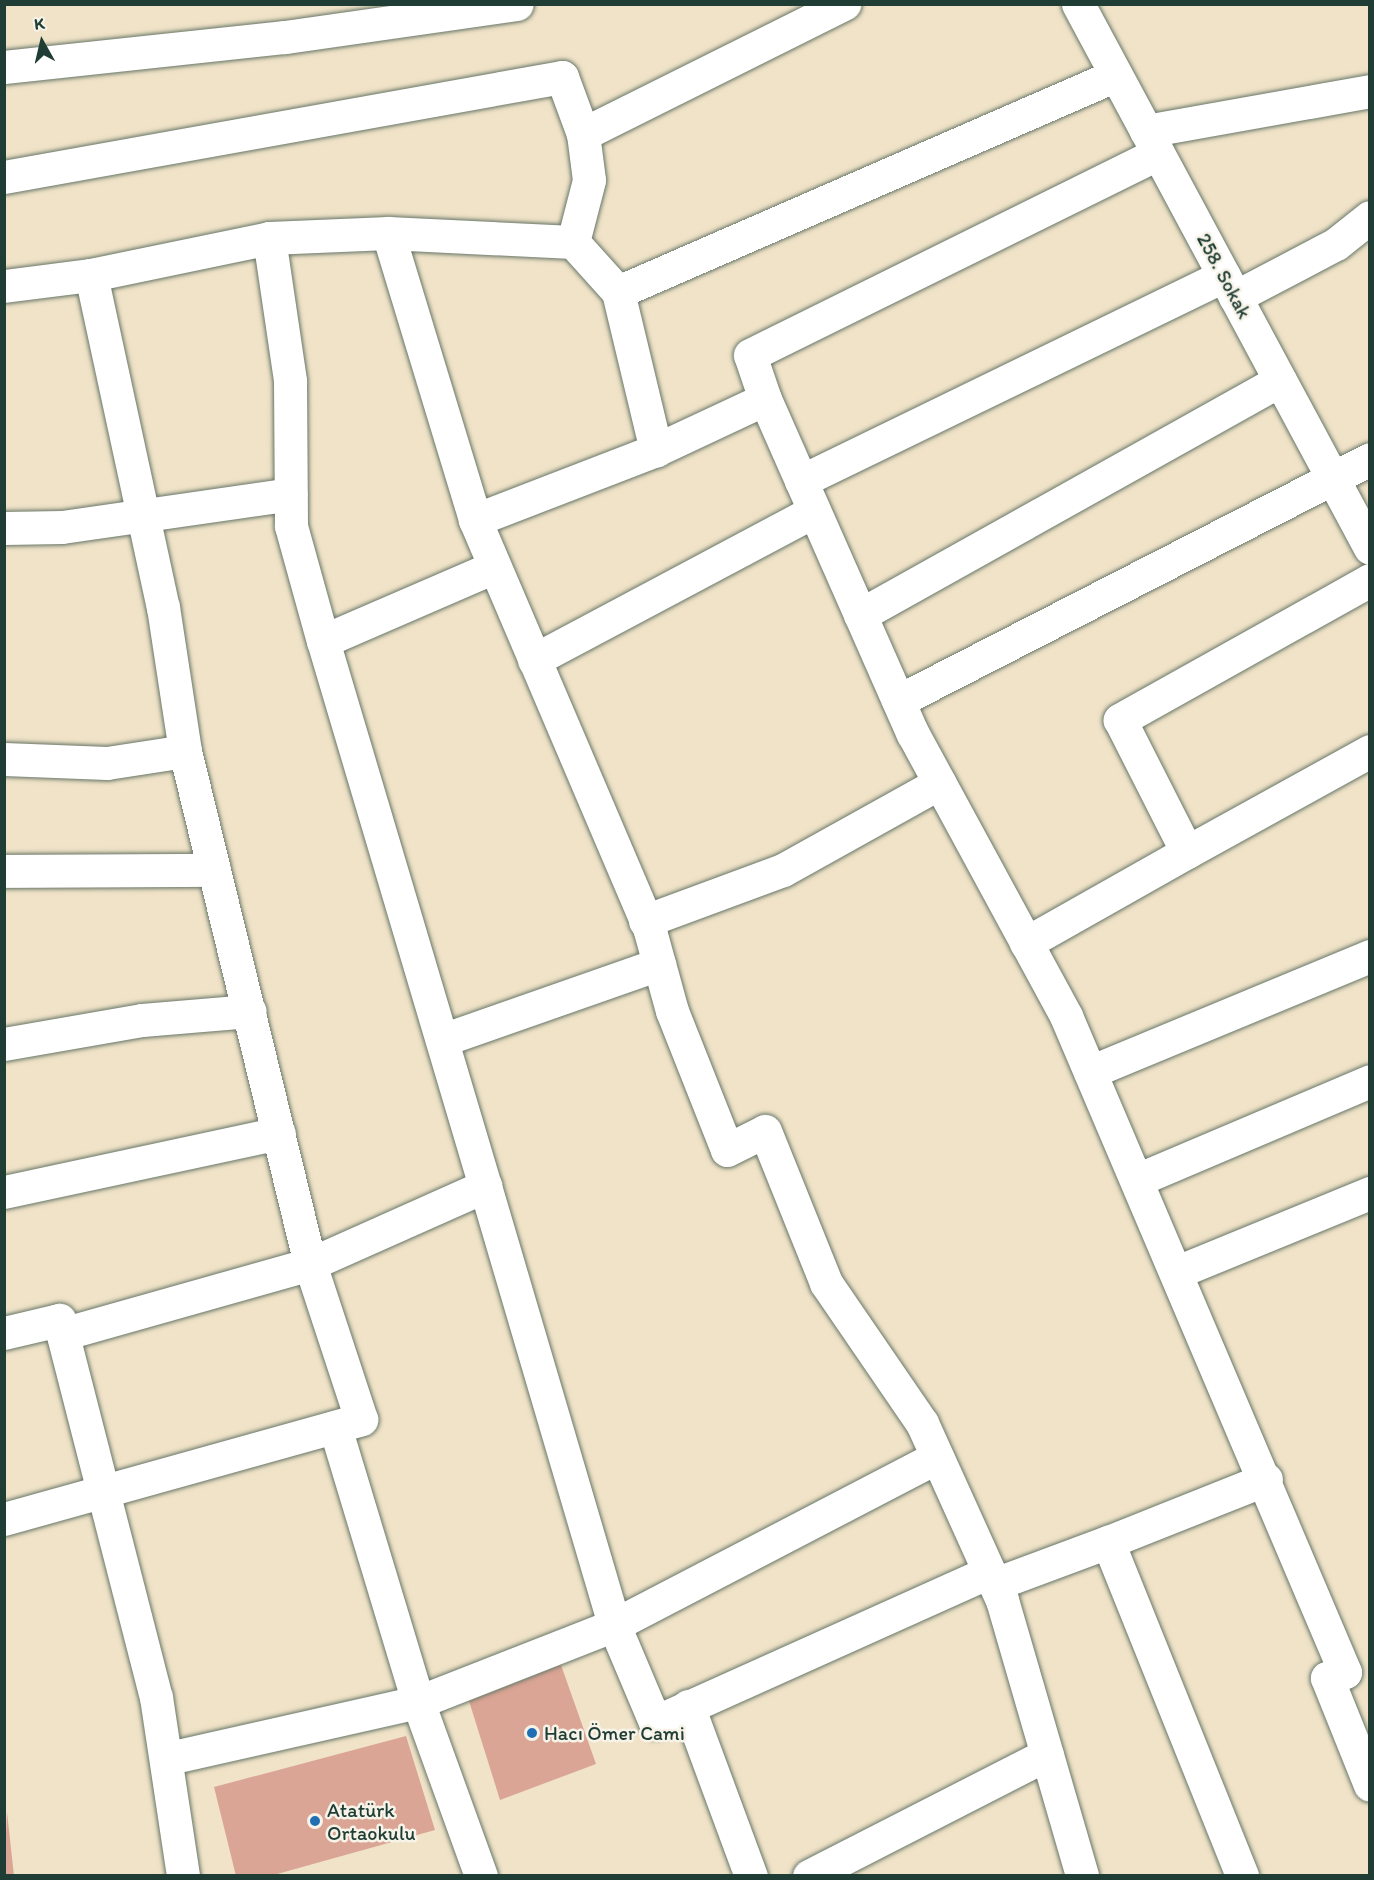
<!DOCTYPE html>
<html>
<head>
<meta charset="utf-8">
<style>
	body { margin:0 }
	#map { position:relative; width:1374px; height:1880px; overflow:hidden; background:#f0e3c8; font-family:Itim,sans-serif }
	div>[style] { position:absolute }
	.building>* { inset:0; background:#dba595 }
	.roads { filter:drop-shadow(0 0 2px #687768) drop-shadow(0 0 2px #687768) }
	.street>* { height:33px; margin:-16.5px; padding:0 16.5px; transform-origin:16.5px; border-radius:16.5px; background:#fff }
	.dots>* { width:16px; height:16px; translate:-50% -50%; box-sizing:border-box; border:3px solid #f7f3e8; border-radius:50% }
	span { translate:-50% -50%; white-space:nowrap; text-align:center; line-height:1.15; -webkit-text-stroke:5px #f7f3e8; paint-order:stroke }
	.street-label { font-size:20px; color:#1f3d34 }
	.poi-label { font-size:20px; color:#1f3d34 }
	.left { translate:0 -50%; text-align:left }
	.frame { position:absolute; inset:0; border:6px solid #1f3d34; pointer-events:none }
	.north { position:absolute; left:12px; top:12px; width:60px; height:60px; -webkit-text-stroke:4px #f7f3e8; paint-order:stroke; rotate:352deg; font-size:16px; font-weight:700; line-height:24px; text-align:center; color:#1f3d34 }
	.north::after { content:''; display:block; margin:auto; width:21px; height:27px; background:#1f3d34; clip-path:polygon(50% 0,100% 100%,50% 72%,0 100%) }
</style>
</head>
<body>
<div id="map">
	<div class="building">
		<div style="clip-path:polygon(561px 1665px,596px 1764px,500px 1800px,469px 1701px)"></div>
		<div style="clip-path:polygon(406px 1736px,435px 1830px,270px 1876px,236px 1876px,214px 1787px)"></div>
		<div style="clip-path:polygon(7px 1812px,14px 1876px,4px 1876px)"></div>
	</div>
	<div class="roads">
		<div class="street">
			<div style="left:1078px;top:4px;width:617px;rotate:61.77deg"></div>
			<div style="left:4px;top:67px;width:283px;rotate:-6.1deg"></div>
			<div style="left:285px;top:37px;width:234px;rotate:-8.1deg"></div>
			<div style="left:1146px;top:131px;width:228px;rotate:-10.1deg"></div>
			<div style="left:4px;top:177px;width:567px;rotate:-10.16deg"></div>
			<div style="left:562px;top:77px;width:61px;rotate:69.8deg"></div>
			<div style="left:583px;top:134px;width:292px;rotate:-26.5deg"></div>
			<div style="left:388px;top:233px;width:300px;rotate:73.1deg"></div>
			<div style="left:475px;top:520px;width:447px;rotate:66.9deg"></div>
			<div style="left:650px;top:931px;width:83px;rotate:74.6deg"></div>
			<div style="left:672px;top:1011px;width:149px;rotate:68.4deg"></div>
			<div style="left:727px;top:1150px;width:42px;rotate:-26.6deg"></div>
			<div style="left:765px;top:1131px;width:164px;rotate:68.1deg"></div>
			<div style="left:826px;top:1283px;width:170px;rotate:55.6deg"></div>
			<div style="left:922px;top:1423px;width:194px;rotate:65.7deg"></div>
			<div style="left:1002px;top:1600px;width:287px;rotate:73.8deg"></div>
			<div style="left:269px;top:238px;width:145px;rotate:81.6deg"></div>
			<div style="left:290px;top:381px;width:145px;rotate:89.6deg"></div>
			<div style="left:291px;top:526px;width:119px;rotate:74.5deg"></div>
			<div style="left:573px;top:242px;width:64px;rotate:-75.5deg"></div>
			<div style="left:589px;top:180px;width:46px;rotate:-97.4deg"></div>
			<div style="left:91px;top:275px;width:340px;rotate:77.8deg"></div>
			<div style="left:163px;top:607px;width:146px;rotate:81.3deg"></div>
			<div style="left:185px;top:751px;width:528px;rotate:76.31deg"></div>
			<div style="left:310px;top:1264px;width:192px;rotate:-24deg"></div>
			<div style="left:485px;top:1186px;width:458px;rotate:73.6deg"></div>
			<div style="left:614px;top:1625px;width:105px;rotate:67.1deg"></div>
			<div style="left:655px;top:1722px;width:366px;rotate:-24.2deg"></div>
			<div style="left:4px;top:286px;width:88px;rotate:-7.2deg"></div>
			<div style="left:91px;top:275px;width:182px;rotate:-11.7deg"></div>
			<div style="left:269px;top:238px;width:119px;rotate:-2.4deg"></div>
			<div style="left:388px;top:233px;width:185px;rotate:2.8deg"></div>
			<div style="left:573px;top:242px;width:67px;rotate:48deg"></div>
			<div style="left:618px;top:292px;width:163px;rotate:76.5deg"></div>
			<div style="left:656px;top:450px;width:194px;rotate:158.9deg"></div>
			<div style="left:618px;top:292px;width:543px;rotate:-23.54deg"></div>
			<div style="left:1235px;top:297px;width:114px;rotate:-27.7deg"></div>
			<div style="left:1336px;top:244px;width:43px;rotate:-38.5deg"></div>
			<div style="left:765px;top:399px;width:46px;rotate:-108.8deg"></div>
			<div style="left:750px;top:355px;width:455px;rotate:-26.3deg"></div>
			<div style="left:656px;top:450px;width:120px;rotate:-25.1deg"></div>
			<div style="left:765px;top:399px;width:366px;rotate:66.2deg"></div>
			<div style="left:913px;top:734px;width:321px;rotate:61.5deg"></div>
			<div style="left:1066px;top:1016px;width:713px;rotate:66.96deg"></div>
			<div style="left:1345px;top:1672px;width:19px;rotate:162deg"></div>
			<div style="left:1327px;top:1678px;width:115px;rotate:68.1deg"></div>
			<div style="left:801px;top:481px;width:470px;rotate:-25.9deg"></div>
			<div style="left:4px;top:528px;width:58px;rotate:-1deg"></div>
			<div style="left:62px;top:527px;width:231px;rotate:-8.2deg"></div>
			<div style="left:1370px;top:580px;width:287px;rotate:150.8deg"></div>
			<div style="left:1120px;top:720px;width:148px;rotate:63.1deg"></div>
			<div style="left:1187px;top:852px;width:209px;rotate:-28.9deg"></div>
			<div style="left:860px;top:615px;width:481px;rotate:-29.2deg"></div>
			<div style="left:534px;top:660px;width:317px;rotate:-28deg"></div>
			<div style="left:898px;top:701px;width:530px;rotate:-27.14deg"></div>
			<div style="left:4px;top:759px;width:103px;rotate:2.2deg"></div>
			<div style="left:107px;top:763px;width:79px;rotate:-8.7deg"></div>
			<div style="left:4px;top:871px;width:210px;rotate:-0.3deg"></div>
			<div style="left:645px;top:921px;width:147px;rotate:-20.3deg"></div>
			<div style="left:783px;top:870px;width:179px;rotate:-29.1deg"></div>
			<div style="left:1026px;top:943px;width:185px;rotate:-29.5deg"></div>
			<div style="left:442px;top:1040px;width:230px;rotate:-19.3deg"></div>
			<div style="left:4px;top:1044px;width:140px;rotate:-9.9deg"></div>
			<div style="left:142px;top:1020px;width:108px;rotate:-4.8deg"></div>
			<div style="left:1090px;top:1072px;width:303px;rotate:-22.5deg"></div>
			<div style="left:1137px;top:1180px;width:253px;rotate:-23deg"></div>
			<div style="left:485px;top:1186px;width:569px;rotate:-106.55deg"></div>
			<div style="left:323px;top:641px;width:186px;rotate:-23.4deg"></div>
			<div style="left:4px;top:1192px;width:281px;rotate:-12.1deg"></div>
			<div style="left:1177px;top:1272px;width:209px;rotate:-22.3deg"></div>
			<div style="left:4px;top:1333px;width:57px;rotate:-13.3deg"></div>
			<div style="left:59px;top:1320px;width:389px;rotate:75.6deg"></div>
			<div style="left:156px;top:1697px;width:181px;rotate:81.4deg"></div>
			<div style="left:335px;top:1427px;width:287px;rotate:73.2deg"></div>
			<div style="left:418px;top:1702px;width:211px;rotate:-21.4deg"></div>
			<div style="left:614px;top:1625px;width:364px;rotate:-27.5deg"></div>
			<div style="left:4px;top:1519px;width:371px;rotate:-15.6deg"></div>
			<div style="left:361px;top:1419px;width:163px;rotate:-108.2deg"></div>
			<div style="left:310px;top:1264px;width:257px;rotate:164.2deg"></div>
			<div style="left:1108px;top:1542px;width:170px;rotate:-21.7deg"></div>
			<div style="left:995px;top:1584px;width:121px;rotate:-20.4deg"></div>
			<div style="left:1108px;top:1542px;width:360px;rotate:68.1deg"></div>
			<div style="left:688px;top:1706px;width:181px;rotate:69.7deg"></div>
			<div style="left:169px;top:1758px;width:255px;rotate:-12.7deg"></div>
			<div style="left:418px;top:1702px;width:185px;rotate:70.1deg"></div>
			<div style="left:809px;top:1876px;width:267px;rotate:-27.1deg"></div>
		</div>
	</div>
	<div class="dots">
		<div style="left:532px;top:1733px;background:#1f6fb2"></div>
		<div style="left:315px;top:1821px;background:#1f6fb2"></div>
	</div>
	<div class="street-label">
		<span style="left:1224px;top:276px;rotate:62deg">258. Sokak</span>
	</div>
	<div class="poi-label">
		<span class="left" style="left:544px;top:1733px">Hacı Ömer Cami</span>
		<span class="left" style="left:327px;top:1822px">Atatürk<br>Ortaokulu</span>
	</div>
	<div class="frame"></div>
	<div class="north">K</div>
</div>
</body>
</html>
